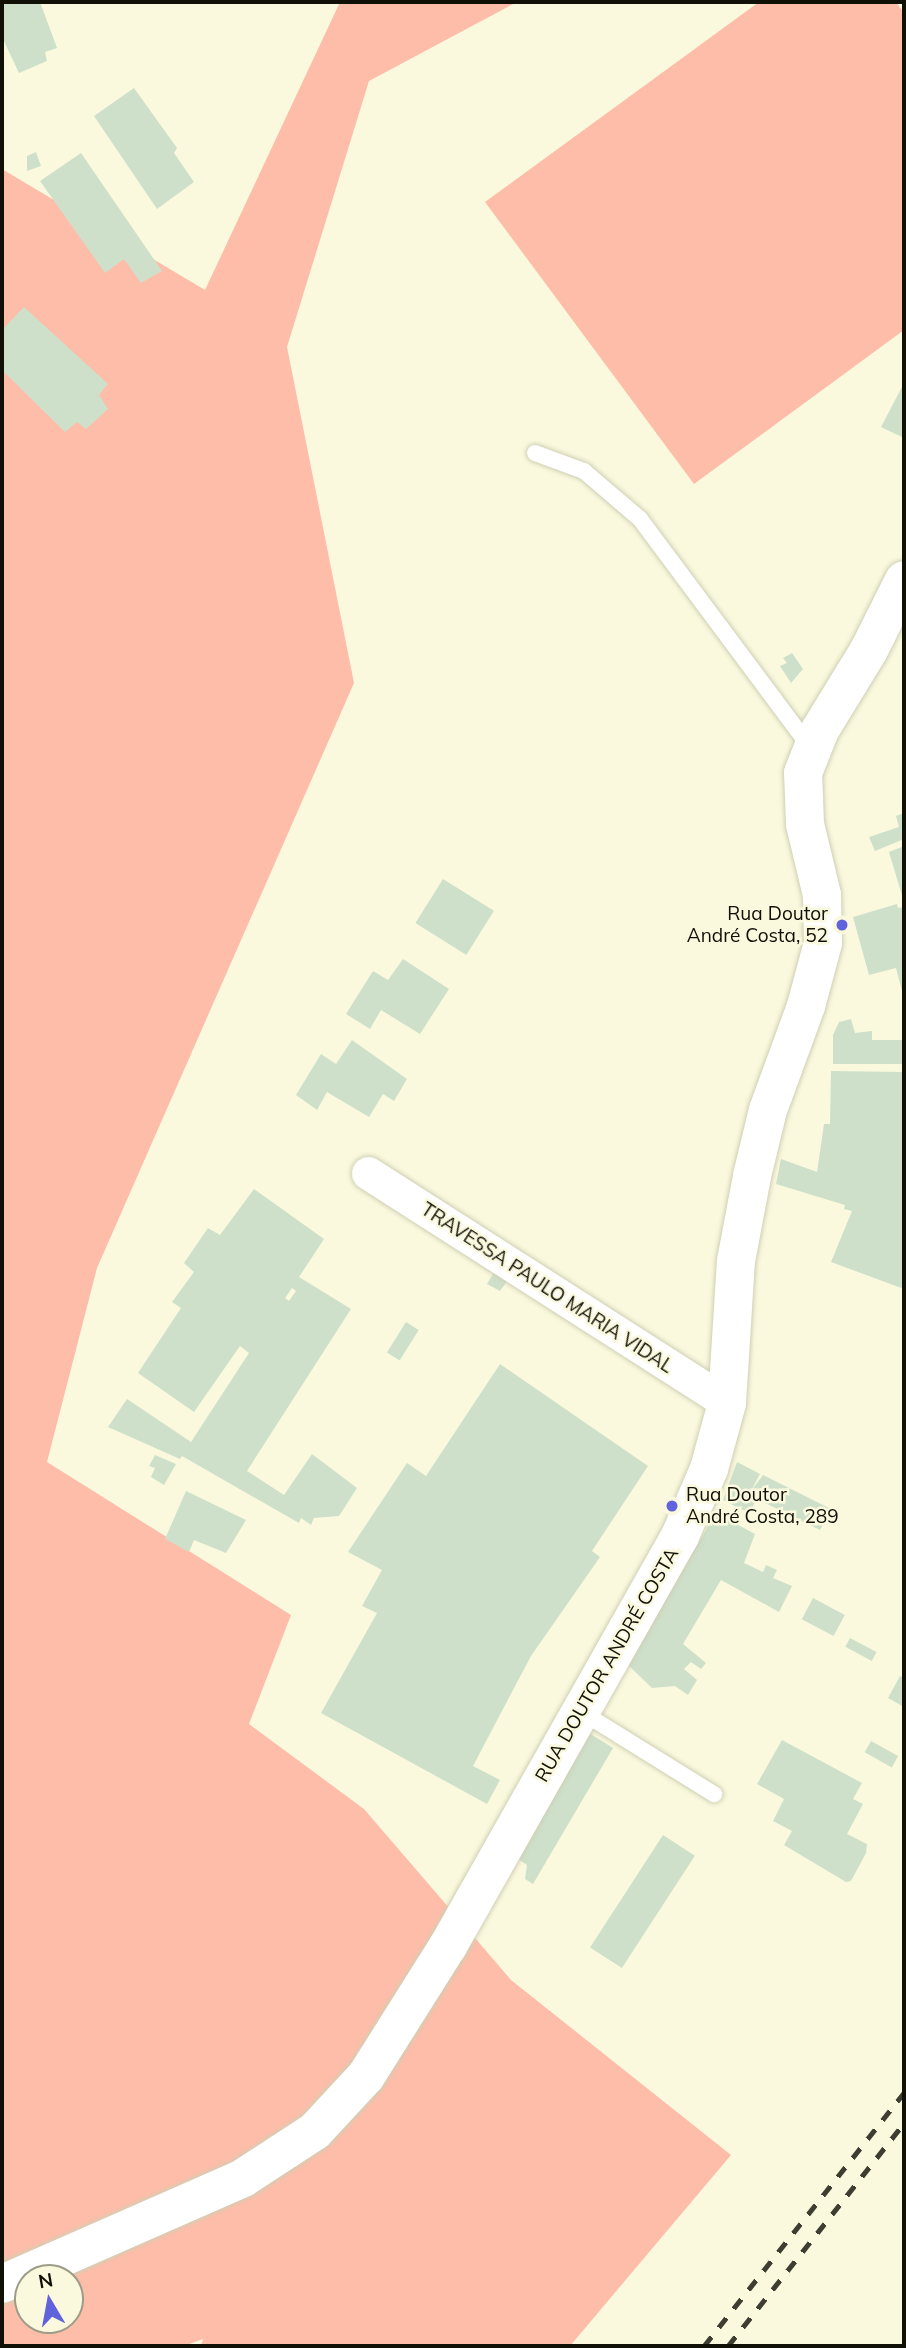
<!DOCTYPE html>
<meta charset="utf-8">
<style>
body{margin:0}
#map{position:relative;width:906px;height:2348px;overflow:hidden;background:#faf9de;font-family:Mulish,sans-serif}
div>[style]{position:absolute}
.green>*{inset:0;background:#febda9}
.building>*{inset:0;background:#cee0ca;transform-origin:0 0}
.roads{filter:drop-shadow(0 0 2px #cfcfb4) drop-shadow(0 0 2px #cfcfb4)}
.service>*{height:16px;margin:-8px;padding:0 8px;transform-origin:8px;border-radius:8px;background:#fff}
.minor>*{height:33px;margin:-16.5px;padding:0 16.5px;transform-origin:16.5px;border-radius:16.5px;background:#fff}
.tertiary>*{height:38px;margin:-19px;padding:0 19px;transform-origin:19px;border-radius:19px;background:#fff}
.rail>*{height:5px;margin-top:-2.5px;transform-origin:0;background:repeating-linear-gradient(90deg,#3e3d31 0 12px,transparent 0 24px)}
.dots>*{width:19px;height:19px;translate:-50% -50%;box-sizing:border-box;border:4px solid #faf9de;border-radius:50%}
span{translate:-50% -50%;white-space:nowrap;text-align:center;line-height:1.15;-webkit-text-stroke:5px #faf9de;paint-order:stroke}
.poi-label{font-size:19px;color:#111007}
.right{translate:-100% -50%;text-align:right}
.left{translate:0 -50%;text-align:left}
.street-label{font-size:19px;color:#111007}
.frame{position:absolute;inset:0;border:4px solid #111007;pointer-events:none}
.north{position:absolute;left:14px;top:2264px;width:70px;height:70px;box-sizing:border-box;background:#faf9de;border:2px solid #9d9c88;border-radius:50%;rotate:350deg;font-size:19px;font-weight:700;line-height:28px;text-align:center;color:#111007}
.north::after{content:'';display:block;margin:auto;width:24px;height:32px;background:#6163dc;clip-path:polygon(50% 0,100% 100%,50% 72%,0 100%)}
</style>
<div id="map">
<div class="green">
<i style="clip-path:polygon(evenodd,340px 2px,517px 2px,369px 81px,287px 347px,354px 683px,97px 1268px,47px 1462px,291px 1615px,249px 1724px,364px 1809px,511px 1980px,731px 2155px,570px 2346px,201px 2346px,203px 2339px,184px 2346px,2px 2346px,2px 169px,205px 290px,340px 2px,28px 2278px,70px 2278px,70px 2320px,28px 2320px,28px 2278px)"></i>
<i style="clip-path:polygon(759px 2px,896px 2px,904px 13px,904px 330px,694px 484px,485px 202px)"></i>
</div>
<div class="building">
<i style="clip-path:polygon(2px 2px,40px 2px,57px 48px,45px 52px,47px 61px,19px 73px,2px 37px)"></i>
<i style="clip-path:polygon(134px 88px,177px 148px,174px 153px,194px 182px,157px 209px,94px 116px)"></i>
<i style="clip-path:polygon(36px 152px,41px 166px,27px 171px,27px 156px)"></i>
<i style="clip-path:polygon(81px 153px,162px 271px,141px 283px,124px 259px,105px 273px,40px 181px)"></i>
<i style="clip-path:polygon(24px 307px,108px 384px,99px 395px,108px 409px,86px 429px,77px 422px,65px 432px,2px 370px,2px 330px)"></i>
<i style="clip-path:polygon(904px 383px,904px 438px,881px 427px)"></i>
<i style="clip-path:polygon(792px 653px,803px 669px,791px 683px,780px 666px,787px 663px,783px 658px)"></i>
<i style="clip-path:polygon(904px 813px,904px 839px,875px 851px,869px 837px,899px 827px,896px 816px)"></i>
<i style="clip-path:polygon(904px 846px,904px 902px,889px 852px)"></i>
<i style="left:443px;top:879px;width:60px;height:52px;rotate:32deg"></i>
<i style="clip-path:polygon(897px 904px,898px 908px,904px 907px,903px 995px,896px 968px,869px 975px,853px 917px)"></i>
<i style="clip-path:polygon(403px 959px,449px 989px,420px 1034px,381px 1010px,370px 1029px,346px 1014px,373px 971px,388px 980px)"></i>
<i style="clip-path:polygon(851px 1019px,855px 1033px,872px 1031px,872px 1040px,904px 1040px,904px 1064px,833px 1064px,833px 1035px,839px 1022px)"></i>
<i style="clip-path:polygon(352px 1040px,407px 1079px,394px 1101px,383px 1094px,369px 1117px,327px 1092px,317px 1110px,296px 1095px,321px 1054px,336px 1064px)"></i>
<i style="clip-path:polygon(831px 1071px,904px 1072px,904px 1289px,831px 1262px,852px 1211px,844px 1209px,845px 1205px,776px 1184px,781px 1159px,817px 1172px,824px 1124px,830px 1124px)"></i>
<i style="clip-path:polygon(evenodd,254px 1189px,324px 1239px,299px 1277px,351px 1309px,247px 1471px,284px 1495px,312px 1454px,357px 1488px,339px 1516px,314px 1518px,311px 1525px,301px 1518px,299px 1523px,182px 1456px,180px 1459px,108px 1427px,127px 1399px,191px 1442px,249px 1353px,240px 1346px,194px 1412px,138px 1373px,181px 1308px,172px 1302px,194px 1272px,184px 1263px,208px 1228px,220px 1235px,254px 1189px,292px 1288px,296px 1291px,289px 1301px,285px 1298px,292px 1288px)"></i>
<i style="clip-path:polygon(497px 1267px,511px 1276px,500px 1291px,487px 1284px)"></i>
<i style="left:406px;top:1322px;width:15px;height:36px;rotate:32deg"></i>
<i style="clip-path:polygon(500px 1364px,648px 1466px,592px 1551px,600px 1557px,531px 1656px,473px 1766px,500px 1780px,487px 1804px,321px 1713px,377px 1613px,362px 1606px,382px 1570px,348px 1552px,407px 1463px,426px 1476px)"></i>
<i style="clip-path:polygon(155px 1455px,176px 1464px,164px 1485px,151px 1477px,155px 1468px,149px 1466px)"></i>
<i style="clip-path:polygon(737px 1462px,760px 1474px,751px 1491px,763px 1475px,831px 1509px,820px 1530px,757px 1499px,749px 1513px,723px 1500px)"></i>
<i style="clip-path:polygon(186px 1491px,246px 1520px,226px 1553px,194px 1540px,189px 1552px,165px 1539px)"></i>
<i style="clip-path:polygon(716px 1513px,755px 1534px,744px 1563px,763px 1572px,766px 1565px,777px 1570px,773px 1578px,792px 1586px,779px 1612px,721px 1580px,683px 1644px,706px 1663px,701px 1669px,691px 1662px,684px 1669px,697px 1680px,688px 1695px,675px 1686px,652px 1688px,627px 1664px)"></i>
<i style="left:813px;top:1598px;width:36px;height:24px;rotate:28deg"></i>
<i style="left:850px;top:1638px;width:30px;height:10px;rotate:28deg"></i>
<i style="clip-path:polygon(900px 1676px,904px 1678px,904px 1707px,888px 1698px)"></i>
<i style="clip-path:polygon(589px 1733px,613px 1748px,533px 1884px,525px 1879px,527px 1865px,518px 1859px)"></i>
<i style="clip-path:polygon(782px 1740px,862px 1783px,853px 1799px,863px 1804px,847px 1834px,867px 1844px,866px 1853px,851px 1881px,846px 1882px,784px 1845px,792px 1831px,773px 1821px,784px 1799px,757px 1784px)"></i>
<i style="left:871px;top:1741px;width:31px;height:13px;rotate:29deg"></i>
<i style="left:663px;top:1835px;width:38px;height:134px;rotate:33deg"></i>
</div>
<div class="roads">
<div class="service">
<i style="left:535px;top:453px;width:52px;rotate:20.2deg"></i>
<i style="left:584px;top:471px;width:74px;rotate:40.6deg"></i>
<i style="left:640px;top:519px;width:284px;rotate:53.3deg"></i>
<i style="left:580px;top:1711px;width:158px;rotate:31.8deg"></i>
</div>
<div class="minor">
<i style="left:368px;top:1173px;width:426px;rotate:32.6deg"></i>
</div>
<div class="tertiary">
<i style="left:2px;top:2284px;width:263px;rotate:-23.7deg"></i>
<i style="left:243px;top:2178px;width:86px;rotate:-33.1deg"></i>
<i style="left:315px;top:2131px;width:75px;rotate:-47.2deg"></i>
<i style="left:366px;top:2076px;width:154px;rotate:-57.8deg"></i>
<i style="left:448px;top:1946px;width:471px;rotate:-60.5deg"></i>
<i style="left:680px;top:1536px;width:73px;rotate:-66.6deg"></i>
<i style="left:709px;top:1469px;width:68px;rotate:-74.7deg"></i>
<i style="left:727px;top:1403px;width:142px;rotate:-86.4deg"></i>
<i style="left:736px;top:1261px;width:86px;rotate:-79.3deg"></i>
<i style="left:752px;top:1176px;width:68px;rotate:-76.4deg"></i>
<i style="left:768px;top:1110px;width:111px;rotate:-69.9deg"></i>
<i style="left:806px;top:1006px;width:65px;rotate:-74.9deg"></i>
<i style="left:823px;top:943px;width:48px;rotate:-91.2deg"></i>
<i style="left:822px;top:895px;width:73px;rotate:-103.5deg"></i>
<i style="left:805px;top:824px;width:51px;rotate:-92.2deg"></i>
<i style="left:803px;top:773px;width:46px;rotate:-68.4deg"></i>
<i style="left:820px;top:730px;width:94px;rotate:-58.5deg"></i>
<i style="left:869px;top:650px;width:78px;rotate:-63.4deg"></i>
</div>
</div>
<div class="rail">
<i style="left:704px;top:2346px;width:323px;rotate:-51.7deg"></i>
<i style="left:728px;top:2346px;width:284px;rotate:-51.7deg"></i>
</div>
<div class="dots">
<i style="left:842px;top:925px;background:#6163dc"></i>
<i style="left:672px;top:1506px;background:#6163dc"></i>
</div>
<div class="poi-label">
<span class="right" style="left:828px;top:925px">Rua Doutor<br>André Costa, 52</span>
<span class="left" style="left:686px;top:1506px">Rua Doutor<br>André Costa, 289</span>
</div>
<div class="street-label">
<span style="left:547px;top:1288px;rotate:33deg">TRAVESSA PAULO MARIA VIDAL</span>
<span style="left:607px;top:1665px;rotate:-60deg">RUA DOUTOR ANDRÉ COSTA</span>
</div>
<div class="frame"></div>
<div class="north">N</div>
</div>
